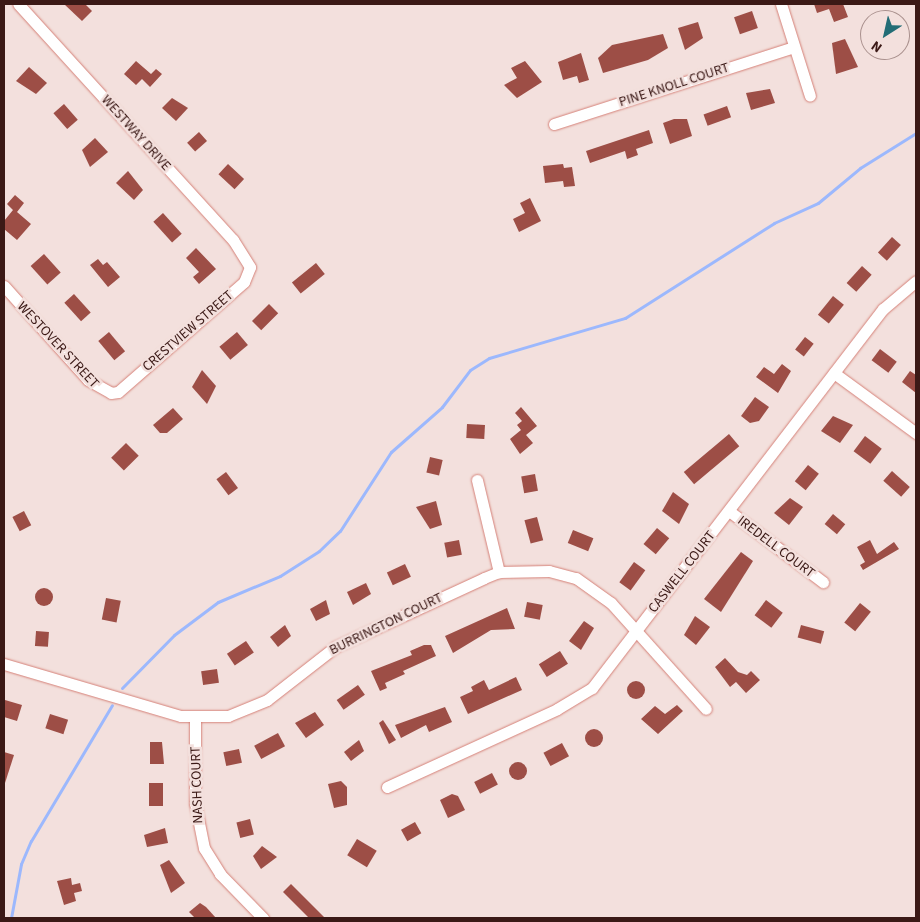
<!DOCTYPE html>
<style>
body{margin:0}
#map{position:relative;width:920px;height:922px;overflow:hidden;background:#f3e0dd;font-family:"Source Sans 3",sans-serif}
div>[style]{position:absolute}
.stream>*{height:3px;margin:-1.5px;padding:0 1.5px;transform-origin:1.5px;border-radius:1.5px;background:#9cb8fd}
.building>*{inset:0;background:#9d4e46;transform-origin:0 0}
.round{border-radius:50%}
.roads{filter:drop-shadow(0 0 1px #d58077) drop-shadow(0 0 1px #d58077)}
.minor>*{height:11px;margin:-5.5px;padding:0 5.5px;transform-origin:5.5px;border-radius:5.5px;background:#fff}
span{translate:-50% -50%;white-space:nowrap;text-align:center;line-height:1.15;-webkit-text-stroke:5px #f3e0dd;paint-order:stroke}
.street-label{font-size:14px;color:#3b1916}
.frame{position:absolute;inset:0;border:5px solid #3b1916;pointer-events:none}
.north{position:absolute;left:860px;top:10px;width:50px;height:50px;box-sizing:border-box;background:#f3e0dd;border:1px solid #a9908d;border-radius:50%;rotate:215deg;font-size:14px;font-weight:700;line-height:20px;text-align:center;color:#3b1916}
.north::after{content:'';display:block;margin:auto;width:18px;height:22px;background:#236d76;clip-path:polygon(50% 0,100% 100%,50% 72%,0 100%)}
</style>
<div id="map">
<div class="stream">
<i style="left:122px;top:688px;width:74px;rotate:-45.5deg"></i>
<i style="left:174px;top:635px;width:55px;rotate:-36.9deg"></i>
<i style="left:218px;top:602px;width:67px;rotate:-22.8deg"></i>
<i style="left:280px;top:576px;width:46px;rotate:-32.7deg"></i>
<i style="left:319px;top:551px;width:29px;rotate:-44deg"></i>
<i style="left:340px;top:531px;width:94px;rotate:-57.2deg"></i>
<i style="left:391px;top:452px;width:68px;rotate:-41.4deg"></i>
<i style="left:442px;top:407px;width:46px;rotate:-52.9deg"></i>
<i style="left:470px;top:370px;width:22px;rotate:-32deg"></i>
<i style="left:489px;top:358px;width:142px;rotate:-16.4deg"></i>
<i style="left:625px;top:318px;width:177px;rotate:-32.5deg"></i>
<i style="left:774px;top:223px;width:48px;rotate:-24.4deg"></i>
<i style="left:818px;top:203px;width:55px;rotate:-39.8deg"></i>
<i style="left:860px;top:168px;width:66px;rotate:-32deg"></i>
<i style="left:11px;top:918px;width:55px;rotate:-79.5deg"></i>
<i style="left:21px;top:864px;width:25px;rotate:-67deg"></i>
<i style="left:31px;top:841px;width:158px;rotate:-59.2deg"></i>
</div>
<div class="building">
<i style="clip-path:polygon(64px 4px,85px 4px,92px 11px,82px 21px)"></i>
<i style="clip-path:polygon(814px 4px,843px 4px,848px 17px,834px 22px,829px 9px,817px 13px)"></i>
<i style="left:752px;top:11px;width:18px;height:19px;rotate:71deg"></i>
<i style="clip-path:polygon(698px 22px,703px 38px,685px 50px,678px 28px)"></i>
<i style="clip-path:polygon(663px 34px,668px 48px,648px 60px,603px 73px,598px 58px,612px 45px)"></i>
<i style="clip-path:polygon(845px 39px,858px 67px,836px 74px,832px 43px)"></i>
<i style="clip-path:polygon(581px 53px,589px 80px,579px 83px,577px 76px,563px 80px,558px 62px)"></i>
<i style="clip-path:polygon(136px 61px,151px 74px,156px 69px,162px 74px,150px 87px,142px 79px,136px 85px,124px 74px)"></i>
<i style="clip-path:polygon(525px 61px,542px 82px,517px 98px,504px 85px,517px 78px,511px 68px)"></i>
<i style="clip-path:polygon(29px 67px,47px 83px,36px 94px,16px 81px)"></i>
<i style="clip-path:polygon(770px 89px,775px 103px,751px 110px,746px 93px)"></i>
<i style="clip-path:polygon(172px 98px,188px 108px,176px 121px,162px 108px)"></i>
<i style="left:64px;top:104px;width:21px;height:14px;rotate:49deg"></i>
<i style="left:727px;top:106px;width:12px;height:25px;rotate:70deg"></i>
<i style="clip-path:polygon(674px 119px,687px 119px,692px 136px,670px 144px,663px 123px)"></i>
<i style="clip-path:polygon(649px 130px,653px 143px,636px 149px,638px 155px,627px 159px,625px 151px,590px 163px,586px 151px)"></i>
<i style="left:199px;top:132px;width:12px;height:16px;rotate:48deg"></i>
<i style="clip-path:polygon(95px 138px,108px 152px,90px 167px,82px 150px)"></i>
<i style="left:228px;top:164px;width:22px;height:14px;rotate:43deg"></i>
<i style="clip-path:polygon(563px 164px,564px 168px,572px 167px,575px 186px,564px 187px,563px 181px,545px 183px,543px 166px)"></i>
<i style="clip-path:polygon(128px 171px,143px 190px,134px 200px,116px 183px)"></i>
<i style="clip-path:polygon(15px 195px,24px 203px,17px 212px,31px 224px,17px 240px,4px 229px,4px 221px,13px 210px,7px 204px)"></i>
<i style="clip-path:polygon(530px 198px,541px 221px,519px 232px,513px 219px,525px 213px,520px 203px)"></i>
<i style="left:163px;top:213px;width:28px;height:13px;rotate:48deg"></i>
<i style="left:892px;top:237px;width:12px;height:21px;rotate:42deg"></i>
<i style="clip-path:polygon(196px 248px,216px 269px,199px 284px,193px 277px,199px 272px,186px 258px)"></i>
<i style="left:44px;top:254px;width:25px;height:18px;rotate:48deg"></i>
<i style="clip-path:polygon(98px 259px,103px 265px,107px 262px,120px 277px,108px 287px,90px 265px)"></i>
<i style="left:316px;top:263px;width:14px;height:31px;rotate:51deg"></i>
<i style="left:862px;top:266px;width:13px;height:23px;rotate:42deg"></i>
<i style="left:74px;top:294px;width:25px;height:13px;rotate:48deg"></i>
<i style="left:833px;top:296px;width:14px;height:24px;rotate:39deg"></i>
<i style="left:269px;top:304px;width:13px;height:24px;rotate:45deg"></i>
<i style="left:109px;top:332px;width:25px;height:14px;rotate:50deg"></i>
<i style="left:237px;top:332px;width:17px;height:23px;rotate:50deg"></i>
<i style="left:805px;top:337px;width:11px;height:16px;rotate:38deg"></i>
<i style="left:880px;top:349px;width:21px;height:14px;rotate:37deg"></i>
<i style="clip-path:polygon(782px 364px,791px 371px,778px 393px,756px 377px,764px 367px,774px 374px)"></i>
<i style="clip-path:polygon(202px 370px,216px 386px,207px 404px,192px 387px)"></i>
<i style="clip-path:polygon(910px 371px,916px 375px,916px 393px,902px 382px)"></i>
<i style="clip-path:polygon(755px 397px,769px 407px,759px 421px,750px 423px,741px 416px)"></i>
<i style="clip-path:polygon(521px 407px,537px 426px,526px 435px,533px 443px,520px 454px,510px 439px,521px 430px,517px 425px,522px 421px,515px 413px)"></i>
<i style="clip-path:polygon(173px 408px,183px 419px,167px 433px,160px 433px,153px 425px)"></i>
<i style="clip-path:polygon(833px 416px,853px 425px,840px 443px,821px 431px)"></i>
<i style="left:467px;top:424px;width:18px;height:14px;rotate:3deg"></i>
<i style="left:729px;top:434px;width:16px;height:59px;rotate:50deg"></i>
<i style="left:865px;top:436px;width:21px;height:19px;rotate:37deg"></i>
<i style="left:126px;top:443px;width:18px;height:21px;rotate:45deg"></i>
<i style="left:430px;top:457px;width:13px;height:16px;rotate:13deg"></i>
<i style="left:808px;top:465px;width:14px;height:21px;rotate:39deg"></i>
<i style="left:892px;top:471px;width:24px;height:13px;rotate:42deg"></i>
<i style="left:226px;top:472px;width:20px;height:12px;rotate:53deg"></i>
<i style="left:535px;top:474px;width:17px;height:14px;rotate:80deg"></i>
<i style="clip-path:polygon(673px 492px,689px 504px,679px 524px,662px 511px)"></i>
<i style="clip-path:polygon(790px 498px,803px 507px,789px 525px,774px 513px)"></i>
<i style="clip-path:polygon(436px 501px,442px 525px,430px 529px,416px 507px)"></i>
<i style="left:24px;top:511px;width:16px;height:13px;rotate:63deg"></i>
<i style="left:833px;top:514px;width:16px;height:13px;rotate:40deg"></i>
<i style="left:537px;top:517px;width:24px;height:13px;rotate:75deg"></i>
<i style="left:657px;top:528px;width:16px;height:21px;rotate:40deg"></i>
<i style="left:573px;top:530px;width:22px;height:14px;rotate:22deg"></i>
<i style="left:459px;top:540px;width:15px;height:15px;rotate:79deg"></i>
<i style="clip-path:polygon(870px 540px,877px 554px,894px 542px,899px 549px,863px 570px,860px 565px,865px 562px,857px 547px)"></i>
<i style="clip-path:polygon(741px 552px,753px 561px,721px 612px,704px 599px)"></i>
<i style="left:634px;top:562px;width:14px;height:25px;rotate:36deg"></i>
<i style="left:405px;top:564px;width:14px;height:20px;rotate:65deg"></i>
<i style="clip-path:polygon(366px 583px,371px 594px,353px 605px,347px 592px)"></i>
<i class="round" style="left:35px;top:588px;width:18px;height:18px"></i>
<i style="left:106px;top:598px;width:15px;height:22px;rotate:11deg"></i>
<i style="clip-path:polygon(326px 600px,330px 614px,316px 621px,310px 609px)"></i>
<i style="left:766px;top:600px;width:21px;height:19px;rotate:37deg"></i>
<i style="left:527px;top:602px;width:16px;height:15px;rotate:11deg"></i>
<i style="left:860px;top:603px;width:14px;height:25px;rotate:39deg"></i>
<i style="clip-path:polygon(507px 608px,515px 629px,491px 630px,453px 653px,445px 636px)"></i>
<i style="clip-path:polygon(695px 616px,710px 627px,696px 645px,684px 635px)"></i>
<i style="clip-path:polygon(584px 621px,594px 628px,581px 650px,569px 641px)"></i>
<i style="clip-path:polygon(285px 625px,291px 636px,278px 647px,270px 637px)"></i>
<i style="left:801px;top:625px;width:24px;height:13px;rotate:15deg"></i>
<i style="left:36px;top:631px;width:13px;height:15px;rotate:4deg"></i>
<i style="left:246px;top:641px;width:14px;height:23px;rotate:56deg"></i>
<i style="clip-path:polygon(424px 645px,431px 645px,436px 656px,403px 671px,405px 674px,385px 683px,387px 688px,380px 691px,371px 671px,412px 655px,410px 651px)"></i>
<i style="left:560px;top:651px;width:15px;height:25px;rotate:58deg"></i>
<i style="clip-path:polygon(725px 658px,738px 672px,747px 675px,751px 671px,760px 680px,746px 693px,736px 682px,730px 687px,715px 667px)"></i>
<i style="left:217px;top:669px;width:14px;height:16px;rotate:82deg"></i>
<i style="clip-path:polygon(516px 677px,522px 690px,468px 714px,460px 697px,473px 691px,471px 687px,484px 680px,489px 690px)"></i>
<i class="round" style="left:627px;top:681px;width:18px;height:18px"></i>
<i style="left:358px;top:685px;width:12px;height:26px;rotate:55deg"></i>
<i style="clip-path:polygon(5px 700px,22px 705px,17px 721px,4px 717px)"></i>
<i style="clip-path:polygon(677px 705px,683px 711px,658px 734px,641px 719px,655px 706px,665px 714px)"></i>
<i style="clip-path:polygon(445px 707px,452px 722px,429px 732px,426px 725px,401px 738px,395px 725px)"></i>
<i style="clip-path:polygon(315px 712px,324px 725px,306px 738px,295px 723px)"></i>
<i style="left:50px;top:714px;width:19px;height:15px;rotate:18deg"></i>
<i style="clip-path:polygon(383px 720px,396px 740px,389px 744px,379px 723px)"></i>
<i class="round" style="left:585px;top:729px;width:18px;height:18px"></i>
<i style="left:278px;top:733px;width:15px;height:27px;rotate:62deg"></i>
<i style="clip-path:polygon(359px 740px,364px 751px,351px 761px,344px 752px)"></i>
<i style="clip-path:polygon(150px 742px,162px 742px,164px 764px,150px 764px)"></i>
<i style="left:562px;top:743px;width:15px;height:21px;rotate:62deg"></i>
<i style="left:239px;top:749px;width:14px;height:16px;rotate:78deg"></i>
<i style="clip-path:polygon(4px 752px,14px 755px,5px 783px,4px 783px)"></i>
<i class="round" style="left:509px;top:762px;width:18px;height:18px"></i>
<i style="left:492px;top:773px;width:13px;height:20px;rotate:63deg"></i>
<i style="clip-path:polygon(341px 781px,347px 787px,347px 805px,334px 808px,328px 784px)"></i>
<i style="left:149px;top:783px;width:14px;height:23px"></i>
<i style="clip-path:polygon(452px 794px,458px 796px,465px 810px,448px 818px,440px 800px)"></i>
<i style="left:250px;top:819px;width:16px;height:14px;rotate:76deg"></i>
<i style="left:415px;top:822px;width:13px;height:16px;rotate:61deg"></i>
<i style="clip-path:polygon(165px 828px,168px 843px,147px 847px,144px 835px)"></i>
<i style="left:357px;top:839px;width:23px;height:19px;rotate:31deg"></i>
<i style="clip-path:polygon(262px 846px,277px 857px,261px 869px,253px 856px)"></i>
<i style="clip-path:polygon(169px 860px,185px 883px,171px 893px,160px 865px)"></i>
<i style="clip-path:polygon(71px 878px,72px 885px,80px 883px,82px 891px,74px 893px,76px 901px,64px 905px,57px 881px)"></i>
<i style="clip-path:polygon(291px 884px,325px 918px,309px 918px,283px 892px)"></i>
<i style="clip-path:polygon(200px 903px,206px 907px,216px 918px,195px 918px,189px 912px)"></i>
</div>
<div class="roads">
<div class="minor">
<i style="left:781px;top:4px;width:96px;rotate:72.5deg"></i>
<i style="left:554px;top:124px;width:252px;rotate:-17.8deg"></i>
<i style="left:4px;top:286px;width:126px;rotate:48.2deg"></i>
<i style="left:88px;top:380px;width:26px;rotate:29deg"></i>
<i style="left:111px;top:393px;width:7px;rotate:-8deg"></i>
<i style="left:118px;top:392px;width:167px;rotate:-41.1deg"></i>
<i style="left:244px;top:282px;width:16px;rotate:-68deg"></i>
<i style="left:250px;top:267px;width:32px;rotate:-122deg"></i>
<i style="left:233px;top:240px;width:319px;rotate:-132.3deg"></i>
<i style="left:834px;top:373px;width:102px;rotate:36.2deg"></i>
<i style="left:477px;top:480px;width:95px;rotate:76.6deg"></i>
<i style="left:729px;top:511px;width:118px;rotate:37.1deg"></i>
<i style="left:4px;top:664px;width:184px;rotate:16.4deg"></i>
<i style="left:181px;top:716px;width:47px"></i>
<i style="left:228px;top:716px;width:42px;rotate:-22.3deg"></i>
<i style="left:267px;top:700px;width:86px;rotate:-37.9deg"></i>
<i style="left:335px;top:647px;width:164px;rotate:-24.8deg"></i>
<i style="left:484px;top:578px;width:16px;rotate:-22deg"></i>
<i style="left:499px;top:572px;width:50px;rotate:-1.1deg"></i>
<i style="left:549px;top:571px;width:28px;rotate:15deg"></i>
<i style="left:576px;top:578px;width:43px;rotate:35.5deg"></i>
<i style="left:611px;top:603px;width:142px;rotate:48.1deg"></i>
<i style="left:195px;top:718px;width:85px;rotate:90deg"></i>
<i style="left:195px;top:803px;width:46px;rotate:78.7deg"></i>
<i style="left:204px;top:848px;width:31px;rotate:58deg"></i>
<i style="left:220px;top:874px;width:62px;rotate:45.7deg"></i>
<i style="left:387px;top:787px;width:187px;rotate:-24.6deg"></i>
<i style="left:557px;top:709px;width:41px;rotate:-31deg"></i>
<i style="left:592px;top:688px;width:478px;rotate:-52.5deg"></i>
<i style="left:883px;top:309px;width:43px;rotate:-40.3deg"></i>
</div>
</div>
<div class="street-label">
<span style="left:674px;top:85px;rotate:-18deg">PINE KNOLL COURT</span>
<span style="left:136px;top:133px;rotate:48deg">WESTWAY DRIVE</span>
<span style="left:188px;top:331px;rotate:-41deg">CRESTVIEW STREET</span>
<span style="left:58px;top:345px;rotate:47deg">WESTOVER STREET</span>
<span style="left:776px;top:547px;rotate:37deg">IREDELL COURT</span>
<span style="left:682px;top:572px;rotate:-52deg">CASWELL COURT</span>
<span style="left:386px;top:624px;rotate:-26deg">BURRINGTON COURT</span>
<span style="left:197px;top:785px;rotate:-92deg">NASH COURT</span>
</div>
<div class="frame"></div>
<div class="north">N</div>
</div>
